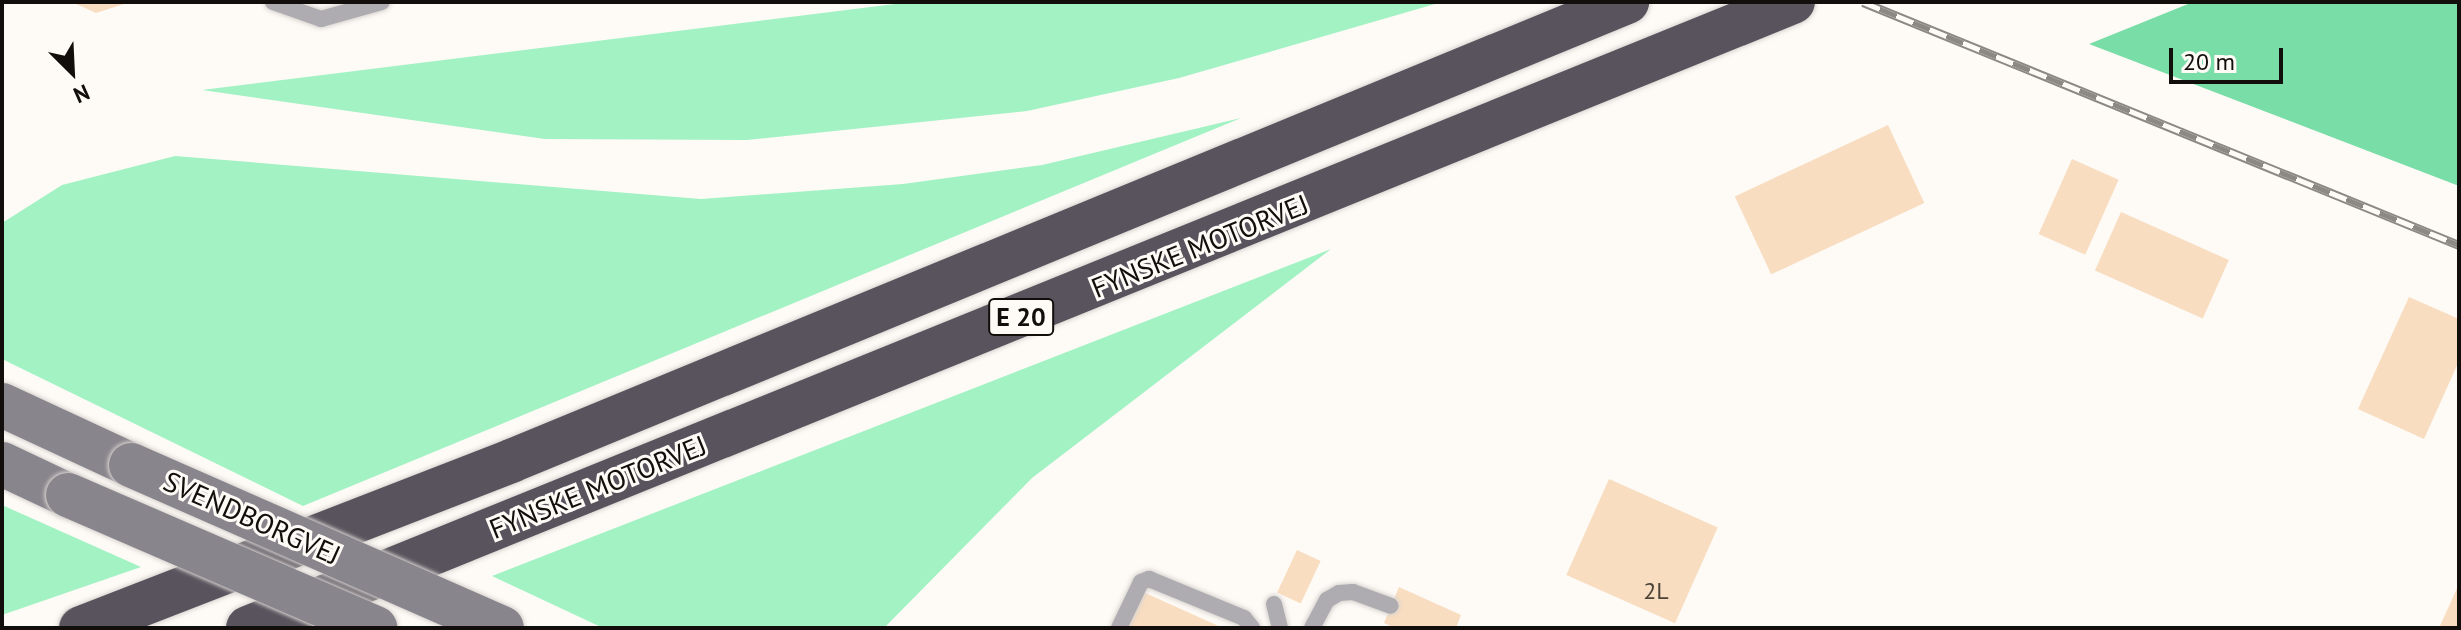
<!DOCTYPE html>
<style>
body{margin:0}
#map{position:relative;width:2461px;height:630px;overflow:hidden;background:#fefaf6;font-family:"PT Sans",sans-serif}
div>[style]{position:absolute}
.green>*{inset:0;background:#a2f2c4}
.forest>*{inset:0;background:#79dda7}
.building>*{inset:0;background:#f9ddc0;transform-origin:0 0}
.roads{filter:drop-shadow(0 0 2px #d8d4d0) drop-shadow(0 0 2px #d8d4d0)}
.lane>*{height:16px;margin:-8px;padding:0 8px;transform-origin:8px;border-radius:8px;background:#aeacb1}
.secondary>*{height:44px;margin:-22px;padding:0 22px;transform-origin:22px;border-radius:22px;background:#89858d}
.highway>*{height:44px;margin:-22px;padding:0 22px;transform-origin:22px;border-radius:22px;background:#58535d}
.rail>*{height:9px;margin-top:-4.5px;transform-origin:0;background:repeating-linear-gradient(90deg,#fefaf6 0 18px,#8c8985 0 36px);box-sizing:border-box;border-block:2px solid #8c8985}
.bridges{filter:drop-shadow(0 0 2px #d8d4d0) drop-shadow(0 0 2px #d8d4d0)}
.secondary-bridge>*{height:44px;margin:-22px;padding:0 22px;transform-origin:22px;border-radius:22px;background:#89858d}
span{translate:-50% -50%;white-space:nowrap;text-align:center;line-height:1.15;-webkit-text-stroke:6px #fefaf6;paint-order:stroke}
.number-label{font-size:24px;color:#4b4238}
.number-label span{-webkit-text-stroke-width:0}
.shield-label span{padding:2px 6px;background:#fefaf6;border:2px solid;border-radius:6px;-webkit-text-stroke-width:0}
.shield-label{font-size:26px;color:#110e0b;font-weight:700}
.street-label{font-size:28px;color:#110e0b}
.frame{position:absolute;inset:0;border:4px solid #110e0b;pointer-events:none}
.north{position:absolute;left:32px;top:32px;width:80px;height:80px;-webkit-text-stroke:6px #fefaf6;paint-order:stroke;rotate:156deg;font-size:22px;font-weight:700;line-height:32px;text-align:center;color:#110e0b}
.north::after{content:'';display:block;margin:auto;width:28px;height:36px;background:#110e0b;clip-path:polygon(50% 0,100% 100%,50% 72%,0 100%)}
.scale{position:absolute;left:2169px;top:48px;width:114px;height:36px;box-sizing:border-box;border:4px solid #110e0b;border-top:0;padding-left:10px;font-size:24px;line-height:28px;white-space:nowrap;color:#110e0b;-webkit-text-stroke:6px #fefaf6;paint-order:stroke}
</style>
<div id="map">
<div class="green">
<i style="clip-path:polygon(911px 2px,1442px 2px,1179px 78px,1027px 111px,747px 140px,545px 139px,202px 90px)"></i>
<i style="clip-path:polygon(1241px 118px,303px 506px,2px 359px,2px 223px,62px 185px,175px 156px,701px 199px,903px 184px,1042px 165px)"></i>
<i style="clip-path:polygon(1331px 249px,1032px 478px,884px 628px,603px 628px,492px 576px)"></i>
<i style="clip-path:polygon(2px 505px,141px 567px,2px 615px)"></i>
</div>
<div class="forest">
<i style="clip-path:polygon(2193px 2px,2459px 2px,2459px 186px,2089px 44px)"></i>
</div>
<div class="building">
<i style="clip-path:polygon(72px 2px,126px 2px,127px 3px,96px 13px)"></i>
<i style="left:1888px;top:125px;width:86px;height:169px;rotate:65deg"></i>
<i style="left:2072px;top:159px;width:51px;height:82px;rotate:24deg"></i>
<i style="left:2121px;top:212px;width:118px;height:64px;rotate:24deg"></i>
<i style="clip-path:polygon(2409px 297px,2459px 319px,2459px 361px,2424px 439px,2358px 409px)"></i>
<i style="left:1609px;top:479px;width:119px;height:105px;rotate:24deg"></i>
<i style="left:1297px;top:550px;width:26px;height:47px;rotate:25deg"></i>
<i style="clip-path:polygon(2459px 584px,2459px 628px,2439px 628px)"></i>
<i style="clip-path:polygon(1399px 587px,1461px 615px,1456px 628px,1395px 628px,1384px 623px)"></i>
<i style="clip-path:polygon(1143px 592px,1223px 628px,1126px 628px)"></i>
</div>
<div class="roads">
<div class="lane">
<i style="left:273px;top:2px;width:51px;rotate:19.5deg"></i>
<i style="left:321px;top:19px;width:63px;rotate:-15.6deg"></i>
<i style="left:1274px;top:604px;width:25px;rotate:76deg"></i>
<i style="left:1119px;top:628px;width:51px;rotate:-64.4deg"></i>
<i style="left:1141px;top:582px;width:9px;rotate:-21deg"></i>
<i style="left:1149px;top:579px;width:103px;rotate:22.3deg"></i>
<i style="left:1244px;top:618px;width:13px;rotate:51deg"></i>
<i style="left:1312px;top:628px;width:32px;rotate:-62deg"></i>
<i style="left:1327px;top:600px;width:14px;rotate:-30deg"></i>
<i style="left:1339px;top:593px;width:14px;rotate:-4deg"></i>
<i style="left:1353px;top:592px;width:40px;rotate:20.2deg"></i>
</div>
<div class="secondary">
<i style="left:2px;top:405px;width:142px;rotate:24.9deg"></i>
<i style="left:2px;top:464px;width:73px;rotate:25.2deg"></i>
</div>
<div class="highway">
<i style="left:81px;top:628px;width:461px;rotate:-21.2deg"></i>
<i style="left:511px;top:461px;width:1207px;rotate:-22.36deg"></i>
<i style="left:248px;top:628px;width:1667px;rotate:-22.06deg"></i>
</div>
</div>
<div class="rail">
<i style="left:1863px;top:2px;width:644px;rotate:22.18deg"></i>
</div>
<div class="bridges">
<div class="secondary-bridge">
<i style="left:131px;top:465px;width:405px;rotate:23.7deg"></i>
<i style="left:68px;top:495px;width:335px;rotate:23.4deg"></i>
</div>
</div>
<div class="number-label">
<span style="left:1656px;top:591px">2L</span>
</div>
<div class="shield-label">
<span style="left:1021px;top:317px">E 20</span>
</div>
<div class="street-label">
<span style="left:1200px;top:246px;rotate:-22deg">FYNSKE MOTORVEJ</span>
<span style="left:598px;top:487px;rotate:-22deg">FYNSKE MOTORVEJ</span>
<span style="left:252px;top:518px;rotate:24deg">SVENDBORGVEJ</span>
</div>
<div class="frame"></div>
<div class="north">N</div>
<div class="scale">20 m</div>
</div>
